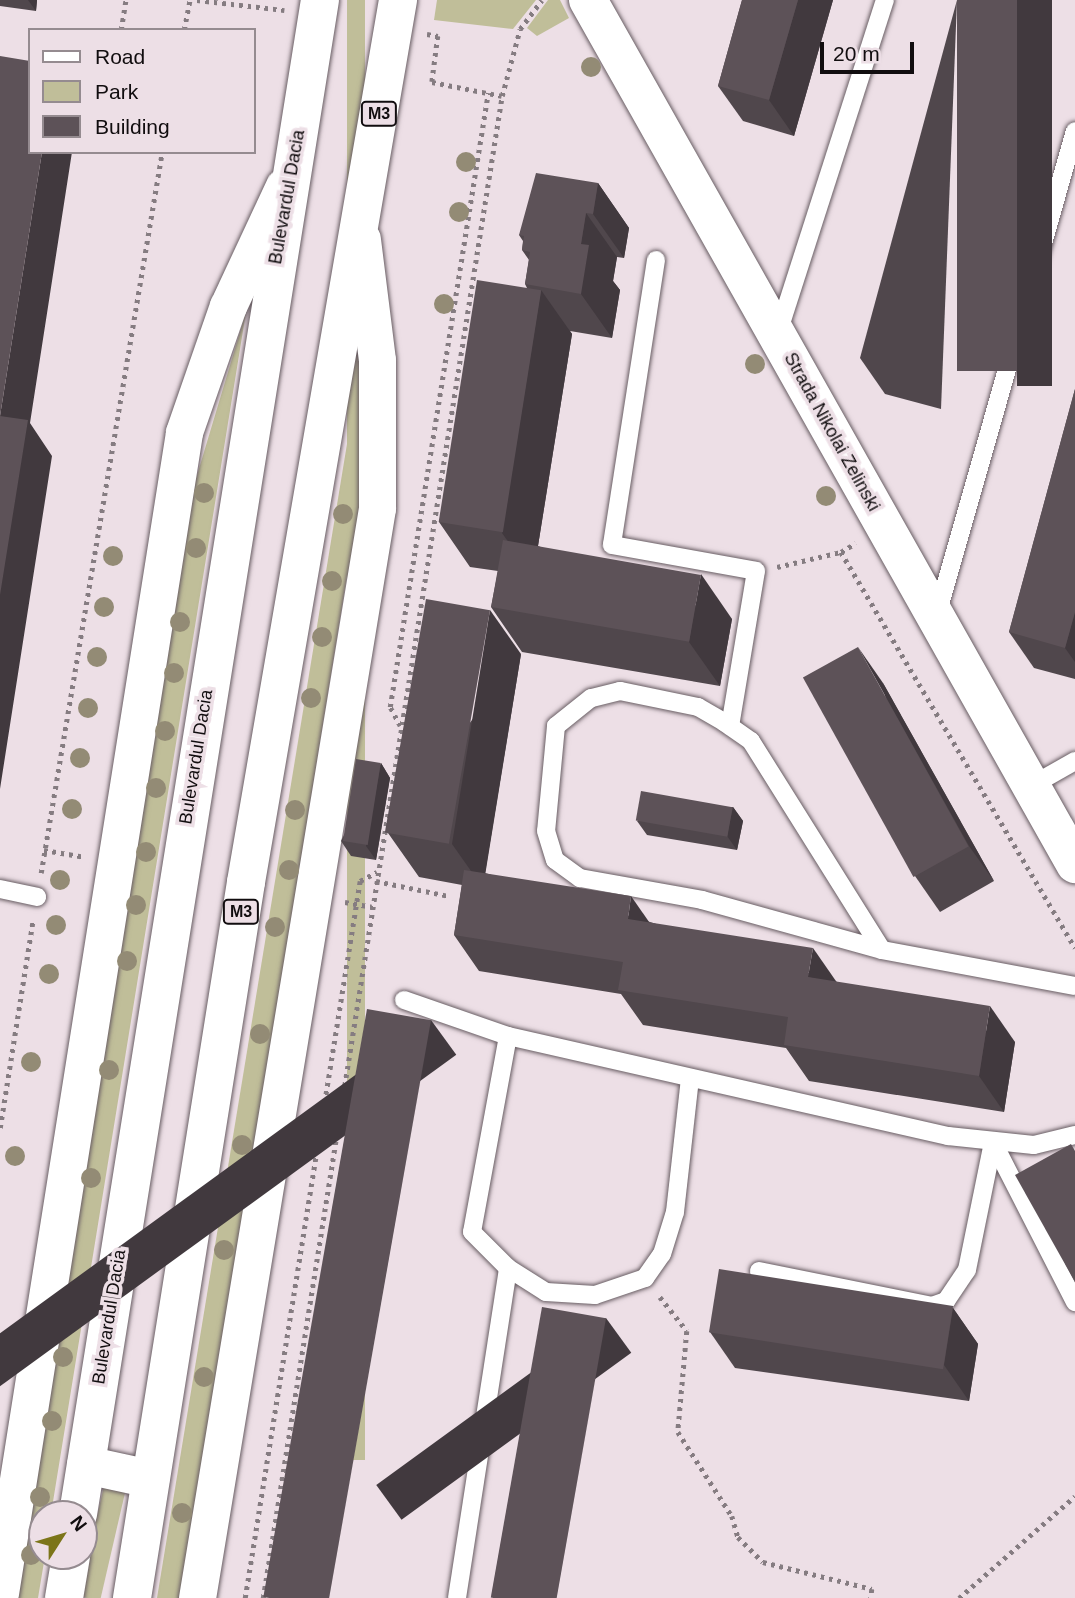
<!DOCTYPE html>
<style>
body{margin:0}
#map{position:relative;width:1075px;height:1598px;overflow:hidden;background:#eddfe6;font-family:Arial,sans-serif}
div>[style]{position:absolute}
.green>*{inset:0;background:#c0be99;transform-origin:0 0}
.path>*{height:4.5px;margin-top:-2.25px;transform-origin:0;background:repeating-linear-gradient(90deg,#857c81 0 3.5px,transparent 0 8.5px)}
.roads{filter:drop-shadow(0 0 2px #685d63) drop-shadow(0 0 2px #685d63)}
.service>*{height:18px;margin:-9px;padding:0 9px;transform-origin:9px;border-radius:9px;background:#fff}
.minor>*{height:37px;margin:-18.5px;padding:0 18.5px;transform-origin:18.5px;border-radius:18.5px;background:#fff}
.tertiary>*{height:38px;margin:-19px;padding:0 19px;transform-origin:19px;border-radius:19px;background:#fff}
.trunk>*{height:38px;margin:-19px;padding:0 19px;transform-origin:19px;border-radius:19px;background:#fff}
.trees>*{width:20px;height:20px;margin:-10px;border-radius:50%;background:#938b75}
.wall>*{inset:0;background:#50474c}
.shaded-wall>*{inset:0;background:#41393e;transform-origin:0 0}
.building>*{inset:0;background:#5d5258;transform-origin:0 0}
span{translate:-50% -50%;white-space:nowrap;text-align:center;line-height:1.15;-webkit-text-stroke:7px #eddfe6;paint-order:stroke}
.shield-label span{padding:2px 5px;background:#eddfe6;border:2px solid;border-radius:5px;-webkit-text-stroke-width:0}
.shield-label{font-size:16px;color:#110d0f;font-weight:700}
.street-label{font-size:18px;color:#110d0f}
.legend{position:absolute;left:28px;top:28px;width:228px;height:126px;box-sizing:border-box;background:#eddfe6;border:2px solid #958b90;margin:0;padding:9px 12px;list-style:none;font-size:21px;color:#110d0f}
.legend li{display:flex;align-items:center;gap:14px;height:35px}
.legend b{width:35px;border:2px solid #958b90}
.north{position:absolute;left:28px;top:1500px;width:70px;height:70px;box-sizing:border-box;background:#eddfe6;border:2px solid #958b90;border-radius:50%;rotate:53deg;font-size:19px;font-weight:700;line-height:28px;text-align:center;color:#110d0f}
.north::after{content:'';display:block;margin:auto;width:24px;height:32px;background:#7c7519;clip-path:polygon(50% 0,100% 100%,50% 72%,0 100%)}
.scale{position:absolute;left:820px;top:42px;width:94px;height:32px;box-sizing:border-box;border:4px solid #110d0f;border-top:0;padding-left:9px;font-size:21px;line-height:24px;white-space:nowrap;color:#110d0f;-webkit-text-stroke:5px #eddfe6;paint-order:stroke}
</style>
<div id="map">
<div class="green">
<i style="left:347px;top:0;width:18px;height:1460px"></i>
<i style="clip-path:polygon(437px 0,536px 0,513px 29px,434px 20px)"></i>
<i style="clip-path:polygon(548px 0,560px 0,569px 18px,537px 36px,527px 28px)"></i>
<i style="clip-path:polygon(246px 312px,51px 1514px,42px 1514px,45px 1556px,38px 1598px,14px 1598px,195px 482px)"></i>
<i style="clip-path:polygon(361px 359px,359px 501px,182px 1598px,157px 1598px)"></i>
<i style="left:104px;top:1486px;width:22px;height:113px;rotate:13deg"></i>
</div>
<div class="path">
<i style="left:197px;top:0;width:88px;rotate:6.6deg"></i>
<i style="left:121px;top:30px;width:30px;rotate:-81deg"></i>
<i style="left:184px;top:30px;width:31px;rotate:-79deg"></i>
<i style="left:427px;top:34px;width:11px;rotate:10deg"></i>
<i style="left:438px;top:36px;width:46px;rotate:97.4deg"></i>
<i style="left:432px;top:82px;width:71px;rotate:11.3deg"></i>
<i style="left:841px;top:552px;width:460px;rotate:59.4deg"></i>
<i style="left:777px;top:567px;width:66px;rotate:-13.2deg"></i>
<i style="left:841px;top:552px;width:17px;rotate:-31deg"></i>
<i style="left:400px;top:726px;width:21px;rotate:-118deg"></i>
<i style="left:390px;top:707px;width:622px;rotate:-80.93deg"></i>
<i style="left:44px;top:850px;width:42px;rotate:9.7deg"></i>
<i style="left:41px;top:873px;width:731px;rotate:-80.47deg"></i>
<i style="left:376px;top:881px;width:75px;rotate:11.6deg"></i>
<i style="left:345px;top:902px;width:27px;rotate:10deg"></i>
<i style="left:0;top:1128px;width:212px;rotate:-81deg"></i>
<i style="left:660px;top:1297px;width:43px;rotate:51.5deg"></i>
<i style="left:687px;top:1331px;width:101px;rotate:95.1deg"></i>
<i style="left:678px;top:1432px;width:100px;rotate:57.3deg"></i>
<i style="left:732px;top:1516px;width:22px;rotate:74deg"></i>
<i style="left:738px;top:1537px;width:35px;rotate:45deg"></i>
<i style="left:763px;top:1562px;width:112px;rotate:13.9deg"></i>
<i style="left:872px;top:1589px;width:9px;rotate:96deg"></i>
<i style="left:245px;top:1598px;width:726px;rotate:-80.89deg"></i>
<i style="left:360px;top:881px;width:19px;rotate:-28deg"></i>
<i style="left:263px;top:1598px;width:1521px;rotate:-80.96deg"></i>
<i style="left:502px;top:96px;width:69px;rotate:-75deg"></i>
<i style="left:520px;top:29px;width:36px;rotate:-53deg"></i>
<i style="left:959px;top:1598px;width:154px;rotate:-41.3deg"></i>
</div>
<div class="roads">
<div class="service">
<i style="left:656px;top:260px;width:288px;rotate:98.8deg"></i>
<i style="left:612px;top:545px;width:146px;rotate:10.2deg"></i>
<i style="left:756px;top:571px;width:157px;rotate:99.5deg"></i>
<i style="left:778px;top:333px;width:350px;rotate:-72.2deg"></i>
<i style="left:937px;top:615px;width:503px;rotate:-74.09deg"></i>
<i style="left:1031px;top:786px;width:51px;rotate:-29.6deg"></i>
<i style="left:0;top:889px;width:38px;rotate:12deg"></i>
<i style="left:882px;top:950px;width:247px;rotate:-122.1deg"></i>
<i style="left:751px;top:741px;width:33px;rotate:-145deg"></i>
<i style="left:724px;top:722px;width:30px;rotate:-150deg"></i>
<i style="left:698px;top:707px;width:80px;rotate:-168.4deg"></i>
<i style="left:620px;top:691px;width:30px;rotate:166deg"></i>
<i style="left:591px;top:698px;width:45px;rotate:141.3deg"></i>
<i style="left:556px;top:726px;width:105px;rotate:95.4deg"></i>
<i style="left:546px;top:831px;width:30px;rotate:73deg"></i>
<i style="left:555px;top:860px;width:31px;rotate:36deg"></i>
<i style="left:580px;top:878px;width:124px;rotate:10.2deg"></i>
<i style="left:702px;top:900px;width:187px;rotate:15.5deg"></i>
<i style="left:882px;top:950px;width:196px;rotate:10.6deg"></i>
<i style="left:404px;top:1000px;width:110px;rotate:19.1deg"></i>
<i style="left:508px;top:1036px;width:451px;rotate:12.8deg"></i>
<i style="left:948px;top:1136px;width:86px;rotate:6deg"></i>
<i style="left:1034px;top:1145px;width:42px;rotate:-13.7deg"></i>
<i style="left:508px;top:1036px;width:199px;rotate:100.4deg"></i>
<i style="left:472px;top:1232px;width:51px;rotate:45deg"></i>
<i style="left:508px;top:1268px;width:45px;rotate:32.3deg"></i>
<i style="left:546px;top:1292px;width:49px;rotate:3.5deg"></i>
<i style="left:595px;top:1295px;width:53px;rotate:-18.8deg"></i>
<i style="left:645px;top:1278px;width:29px;rotate:-55deg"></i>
<i style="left:662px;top:1254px;width:44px;rotate:-72.8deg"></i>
<i style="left:675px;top:1212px;width:134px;rotate:-83.6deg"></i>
<i style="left:993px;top:1142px;width:180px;rotate:62.9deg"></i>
<i style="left:759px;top:1271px;width:177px;rotate:11.4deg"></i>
<i style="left:932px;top:1306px;width:15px;rotate:-20deg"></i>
<i style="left:946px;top:1301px;width:37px;rotate:-56deg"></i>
<i style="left:967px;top:1270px;width:131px;rotate:-78.5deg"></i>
<i style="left:457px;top:1598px;width:334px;rotate:-81.2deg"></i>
</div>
<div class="minor">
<i style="left:0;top:1593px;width:1175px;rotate:-80.99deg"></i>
<i style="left:184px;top:432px;width:133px;rotate:-70.8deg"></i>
<i style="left:228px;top:306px;width:132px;rotate:-65deg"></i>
<i style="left:197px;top:1598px;width:1105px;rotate:-80.62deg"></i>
<i style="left:377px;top:508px;width:148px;rotate:-90deg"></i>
<i style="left:377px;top:360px;width:122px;rotate:-97.1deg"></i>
</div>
<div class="tertiary">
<i style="left:588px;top:0;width:992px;rotate:60.59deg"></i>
</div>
<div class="trunk">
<i style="left:86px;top:1465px;width:66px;rotate:12.2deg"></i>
<i style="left:78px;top:1514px;width:1533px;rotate:-80.92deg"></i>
<i style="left:64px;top:1598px;width:43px;rotate:-80.5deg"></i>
<i style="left:132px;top:1598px;width:725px;rotate:-80.95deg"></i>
<i style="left:246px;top:882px;width:895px;rotate:-80.22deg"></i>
</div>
</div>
<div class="trees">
<i style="left:591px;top:67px"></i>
<i style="left:466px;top:162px"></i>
<i style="left:459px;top:212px"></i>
<i style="left:444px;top:304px"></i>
<i style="left:755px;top:364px"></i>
<i style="left:204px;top:493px"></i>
<i style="left:826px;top:496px"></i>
<i style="left:343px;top:514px"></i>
<i style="left:196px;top:548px"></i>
<i style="left:113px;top:556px"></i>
<i style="left:332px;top:581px"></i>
<i style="left:104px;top:607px"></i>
<i style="left:180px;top:622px"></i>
<i style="left:322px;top:637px"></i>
<i style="left:97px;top:657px"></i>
<i style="left:174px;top:673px"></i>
<i style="left:311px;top:698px"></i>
<i style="left:88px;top:708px"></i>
<i style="left:165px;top:731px"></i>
<i style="left:80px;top:758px"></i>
<i style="left:156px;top:788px"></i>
<i style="left:72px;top:809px"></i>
<i style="left:295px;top:810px"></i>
<i style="left:146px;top:852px"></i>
<i style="left:289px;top:870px"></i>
<i style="left:60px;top:880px"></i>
<i style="left:136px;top:905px"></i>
<i style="left:56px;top:925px"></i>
<i style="left:275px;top:927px"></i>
<i style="left:127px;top:961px"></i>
<i style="left:49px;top:974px"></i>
<i style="left:260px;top:1034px"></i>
<i style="left:31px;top:1062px"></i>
<i style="left:109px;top:1070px"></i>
<i style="left:242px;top:1145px"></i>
<i style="left:15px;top:1156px"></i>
<i style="left:91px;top:1178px"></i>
<i style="left:224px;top:1250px"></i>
<i style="left:72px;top:1301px"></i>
<i style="left:63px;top:1357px"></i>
<i style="left:204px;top:1377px"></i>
<i style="left:52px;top:1421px"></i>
<i style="left:40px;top:1497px"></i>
<i style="left:182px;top:1513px"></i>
<i style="left:31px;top:1555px"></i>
</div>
<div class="wall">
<i style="clip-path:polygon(0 0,37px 0,36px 11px,0 6px)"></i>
<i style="clip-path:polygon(742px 0,833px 0,794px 136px,743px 121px,718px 86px)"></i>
<i style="clip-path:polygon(957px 0,941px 409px,885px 394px,860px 358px)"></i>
<i style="clip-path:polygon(598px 183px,629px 228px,624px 258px,617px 257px,613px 281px,620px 290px,612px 338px,570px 331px,572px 334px,538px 546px,732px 619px,720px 686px,522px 652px,491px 607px,498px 571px,470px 567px,439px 522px,527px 288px,525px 284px,529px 260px,522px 250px,523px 241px,519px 235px)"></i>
<i style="clip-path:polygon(1075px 389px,1075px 679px,1034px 668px,1009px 632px)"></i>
<i style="clip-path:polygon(521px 654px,485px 873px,650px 922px,837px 982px,1015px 1042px,1004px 1112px,809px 1081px,786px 1048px,643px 1025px,621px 994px,479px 971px,454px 935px,462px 885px,419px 877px,388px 833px)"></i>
<i style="clip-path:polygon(883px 683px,994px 881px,940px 912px,915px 876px)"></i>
<i style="clip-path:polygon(381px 763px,390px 778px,376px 860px,351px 856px,341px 841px)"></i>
<i style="clip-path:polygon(733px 807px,743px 821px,737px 850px,647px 835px,637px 821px)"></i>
<i style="clip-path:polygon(953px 1308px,978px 1344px,969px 1401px,735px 1368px,710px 1332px)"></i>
</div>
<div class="shaded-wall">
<i style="clip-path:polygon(28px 0,37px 0,36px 11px)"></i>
<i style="clip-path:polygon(798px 0,833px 0,794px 136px,769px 100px)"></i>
<i style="left:1017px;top:0;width:35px;height:386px"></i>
<i style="clip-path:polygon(42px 152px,72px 152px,30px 423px,52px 456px,0 789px,0 416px)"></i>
<i style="clip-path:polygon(598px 183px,629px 228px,624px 258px,593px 214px)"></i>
<i style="clip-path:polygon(586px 213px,617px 257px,613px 281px,620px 290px,612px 338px,581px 294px,581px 244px)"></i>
<i style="clip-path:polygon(541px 290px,572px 334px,533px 577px,502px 533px)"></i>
<i style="clip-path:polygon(701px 574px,732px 619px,720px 686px,689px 642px)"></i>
<i style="clip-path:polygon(490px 610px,521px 654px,483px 888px,452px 844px)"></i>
<i style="clip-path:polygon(1075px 612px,1075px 662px,1065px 648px)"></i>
<i style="clip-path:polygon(858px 647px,883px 683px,994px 881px,969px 846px)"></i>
<i style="clip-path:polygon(381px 763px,390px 778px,376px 860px,366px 846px)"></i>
<i style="clip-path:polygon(733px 807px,743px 821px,737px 850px,727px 836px)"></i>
<i style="clip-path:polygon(631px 896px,656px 932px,628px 919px)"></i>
<i style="clip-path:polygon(813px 948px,838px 984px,808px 977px)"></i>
<i style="clip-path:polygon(990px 1006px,1015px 1042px,1004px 1112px,979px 1076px)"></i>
<i style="left:431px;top:1020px;width:43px;height:586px;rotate:54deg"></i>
<i style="clip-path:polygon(953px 1308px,978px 1344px,969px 1401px,944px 1365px)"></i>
<i style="left:606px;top:1318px;width:43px;height:284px;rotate:54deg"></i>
</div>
<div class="building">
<i style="clip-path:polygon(742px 0,798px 0,769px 100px,718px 86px)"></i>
<i style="left:957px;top:0;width:60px;height:371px"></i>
<i style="clip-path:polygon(0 56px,30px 61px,30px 152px,42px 152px,0 416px,28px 420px,0 595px)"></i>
<i style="clip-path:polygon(536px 173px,598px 183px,593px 214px,586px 213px,581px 244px,589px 245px,581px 294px,525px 284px,530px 252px,522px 250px,524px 236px,519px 235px)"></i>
<i style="left:477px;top:280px;width:65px;height:245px;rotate:9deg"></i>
<i style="clip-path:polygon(1075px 389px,1075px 612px,1065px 648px,1009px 632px)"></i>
<i style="left:503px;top:540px;width:201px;height:68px;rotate:10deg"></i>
<i style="left:426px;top:599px;width:65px;height:237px;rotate:10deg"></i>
<i style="left:858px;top:647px;width:228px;height:63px;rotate:61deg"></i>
<i style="left:356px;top:759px;width:25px;height:83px;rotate:9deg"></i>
<i style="left:641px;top:791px;width:93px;height:30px;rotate:10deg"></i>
<i style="clip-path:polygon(464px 870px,631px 896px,628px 919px,813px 948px,808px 977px,990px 1006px,979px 1076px,784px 1045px,788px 1017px,618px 990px,623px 962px,454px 935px)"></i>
<i style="left:367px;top:1009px;width:65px;height:597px;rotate:10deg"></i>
<i style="clip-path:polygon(1071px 1144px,1075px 1151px,1075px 1282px,1015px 1175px)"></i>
<i style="left:719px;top:1269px;width:237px;height:64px;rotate:9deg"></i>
<i style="left:542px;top:1307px;width:65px;height:295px;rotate:10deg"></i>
</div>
<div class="shield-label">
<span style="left:379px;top:114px">M3</span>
<span style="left:241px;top:912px">M3</span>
</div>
<div class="street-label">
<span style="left:287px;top:197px;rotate:-80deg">Bulevardul Dacia</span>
<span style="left:832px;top:432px;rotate:61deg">Strada Nikolai Zelinski</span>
<span style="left:196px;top:757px;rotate:-81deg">Bulevardul Dacia</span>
<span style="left:109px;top:1317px;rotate:-81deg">Bulevardul Dacia</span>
</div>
<ul class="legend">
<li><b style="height:9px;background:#fff"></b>Road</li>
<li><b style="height:19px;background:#c0be99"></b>Park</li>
<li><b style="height:19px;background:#5d5258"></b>Building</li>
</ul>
<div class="north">N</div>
<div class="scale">20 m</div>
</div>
